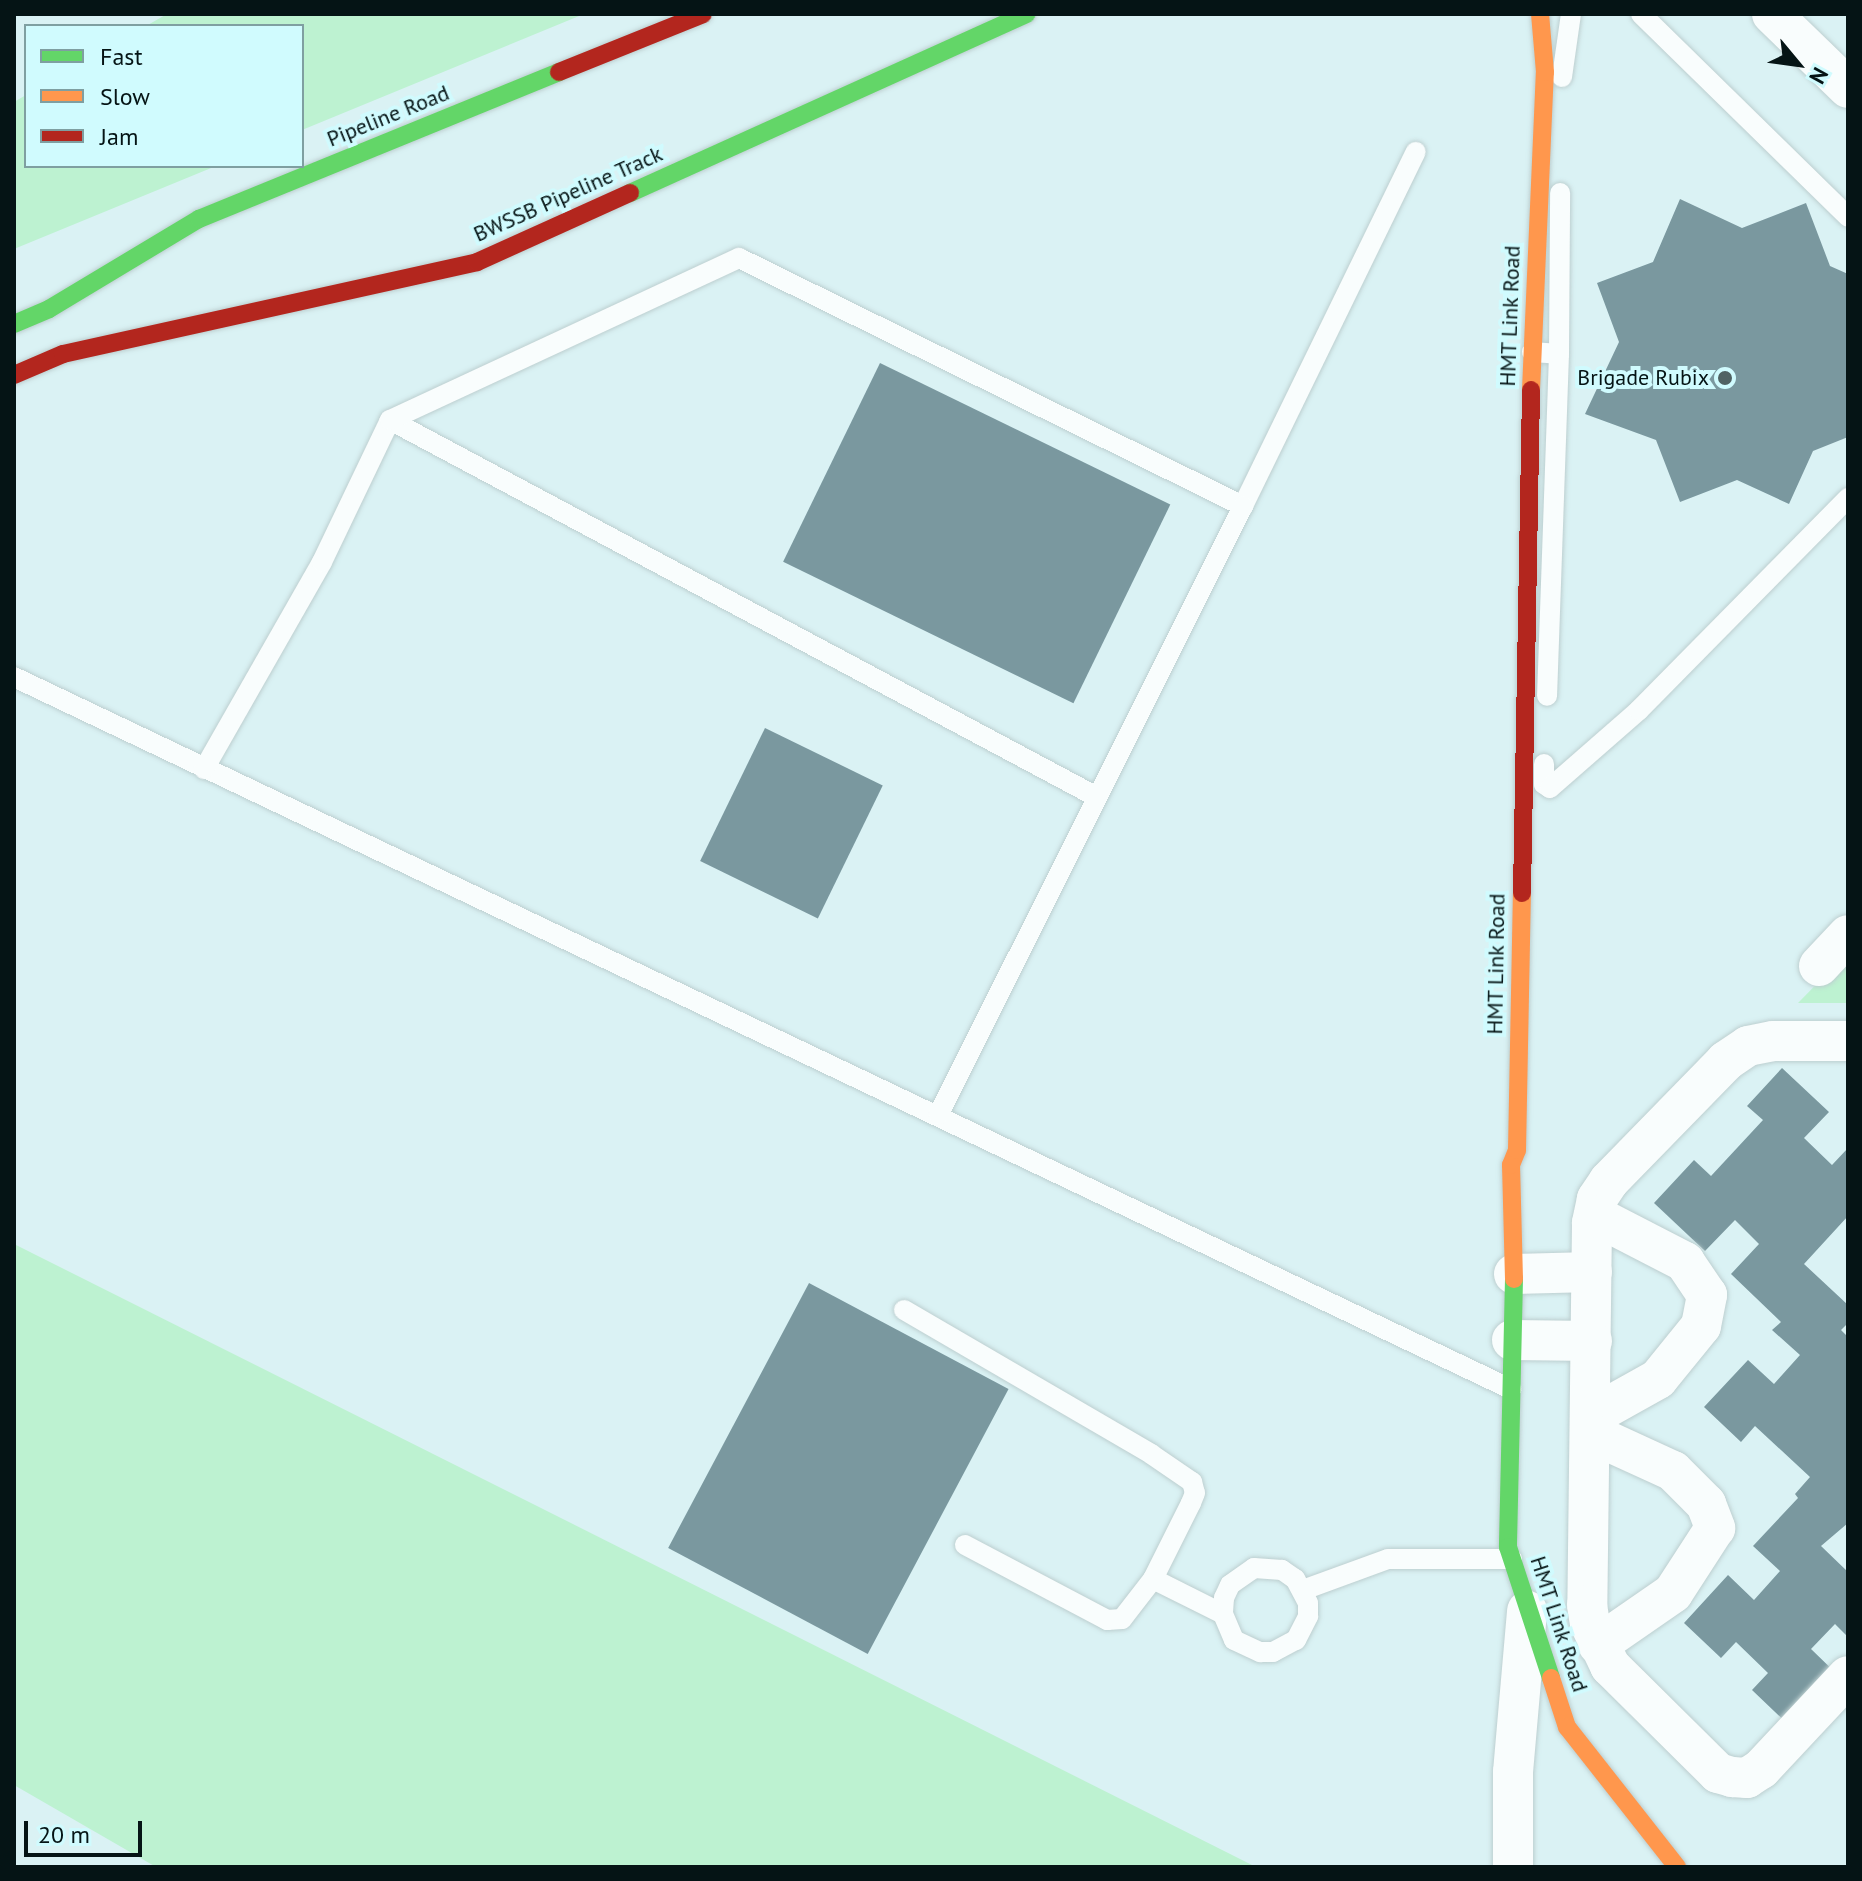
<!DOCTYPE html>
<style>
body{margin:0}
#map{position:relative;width:1862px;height:1881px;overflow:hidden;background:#daf2f4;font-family:"PT Sans",sans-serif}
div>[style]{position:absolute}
.green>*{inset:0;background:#bdf2d1}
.building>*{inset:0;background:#7a989f;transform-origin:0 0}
.roads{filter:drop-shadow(0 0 2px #bdcfd0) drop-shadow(0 0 2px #bdcfd0)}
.lane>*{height:20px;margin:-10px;padding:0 10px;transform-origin:10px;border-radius:10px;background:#f9fdfd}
.street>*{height:40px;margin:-20px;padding:0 20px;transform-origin:20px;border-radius:20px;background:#f9fdfd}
.fast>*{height:18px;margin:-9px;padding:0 9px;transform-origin:9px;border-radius:9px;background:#63d668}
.slow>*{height:18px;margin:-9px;padding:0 9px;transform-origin:9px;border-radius:9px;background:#ff974d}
.jam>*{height:18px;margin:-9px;padding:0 9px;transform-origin:9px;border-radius:9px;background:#b3261e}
.dots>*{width:22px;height:22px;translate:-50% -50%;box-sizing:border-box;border:4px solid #d0fbfe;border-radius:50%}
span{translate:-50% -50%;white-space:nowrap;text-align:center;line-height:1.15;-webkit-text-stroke:8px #d0fbfe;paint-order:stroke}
.street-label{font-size:22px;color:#051415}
.poi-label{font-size:22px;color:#051415}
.right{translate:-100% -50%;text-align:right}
.frame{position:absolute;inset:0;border:16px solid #051415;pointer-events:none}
.legend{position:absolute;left:24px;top:24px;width:280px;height:144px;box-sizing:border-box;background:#d0fbfe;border:2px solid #7f9fa1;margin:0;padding:10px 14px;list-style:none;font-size:24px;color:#051415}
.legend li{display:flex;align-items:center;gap:16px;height:40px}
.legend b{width:40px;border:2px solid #7f9fa1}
.north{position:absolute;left:1758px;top:24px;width:80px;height:80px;-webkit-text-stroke:6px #d0fbfe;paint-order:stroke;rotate:119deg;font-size:22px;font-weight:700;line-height:32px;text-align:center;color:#051415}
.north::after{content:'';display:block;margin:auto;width:28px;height:36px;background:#051415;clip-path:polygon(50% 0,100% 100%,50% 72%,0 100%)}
.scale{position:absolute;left:24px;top:1821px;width:118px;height:36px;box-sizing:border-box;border:4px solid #051415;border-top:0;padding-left:10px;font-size:24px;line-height:28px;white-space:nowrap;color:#051415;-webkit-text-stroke:6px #d0fbfe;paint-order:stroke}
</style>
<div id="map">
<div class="green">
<i style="clip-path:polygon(167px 14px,584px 14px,302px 130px,302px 26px,146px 26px)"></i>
<i style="clip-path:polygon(26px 95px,26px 166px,216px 166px,14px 249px,14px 102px)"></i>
<i style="clip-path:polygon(1848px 952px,1848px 1003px,1798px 1003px)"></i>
<i style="clip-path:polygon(14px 1244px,537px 1506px,1256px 1867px,156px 1867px,14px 1785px)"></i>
</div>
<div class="building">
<i style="clip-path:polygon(1680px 199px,1742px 228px,1806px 203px,1830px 266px,1848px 274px,1848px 437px,1813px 451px,1789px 504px,1737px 480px,1680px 502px,1656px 440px,1585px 414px,1619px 342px,1597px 283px,1653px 262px)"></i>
<i style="left:880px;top:363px;width:323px;height:221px;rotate:26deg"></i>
<i style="left:765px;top:728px;width:131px;height:148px;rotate:26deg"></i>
<i style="clip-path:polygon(1782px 1068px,1829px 1112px,1804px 1138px,1832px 1165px,1848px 1148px,1848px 1216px,1804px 1264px,1848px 1305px,1848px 1323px,1841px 1330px,1848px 1337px,1848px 1523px,1821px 1546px,1848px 1572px,1848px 1637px,1835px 1624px,1811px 1649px,1842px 1679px,1794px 1730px,1752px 1690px,1768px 1673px,1736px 1642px,1721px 1658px,1684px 1623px,1728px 1575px,1754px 1600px,1780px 1571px,1753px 1546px,1798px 1498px,1795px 1494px,1810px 1477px,1755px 1426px,1741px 1442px,1704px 1407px,1748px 1360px,1774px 1384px,1800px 1355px,1772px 1330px,1781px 1322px,1731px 1274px,1759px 1244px,1735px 1220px,1705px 1251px,1654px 1203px,1694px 1160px,1711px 1176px,1763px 1120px,1747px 1106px)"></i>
<i style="left:809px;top:1283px;width:226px;height:300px;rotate:28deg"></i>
</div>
<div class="roads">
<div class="lane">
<i style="left:1641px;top:14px;width:290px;rotate:44.4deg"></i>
<i style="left:1562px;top:77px;width:64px;rotate:-81.9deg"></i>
<i style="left:1532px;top:352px;width:27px;rotate:4deg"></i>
<i style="left:1559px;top:354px;width:342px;rotate:92deg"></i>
<i style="left:1559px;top:354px;width:161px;rotate:-89.6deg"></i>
<i style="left:390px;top:420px;width:801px;rotate:28.07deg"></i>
<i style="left:1243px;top:506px;width:394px;rotate:-64deg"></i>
<i style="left:14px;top:677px;width:1658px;rotate:25.44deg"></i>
<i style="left:1544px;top:764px;width:20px;rotate:90deg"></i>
<i style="left:1544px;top:784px;width:7px;rotate:34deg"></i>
<i style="left:1550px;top:788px;width:118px;rotate:-41.2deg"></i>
<i style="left:1639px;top:710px;width:298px;rotate:-45.4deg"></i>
<i style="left:204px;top:769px;width:238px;rotate:-60.3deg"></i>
<i style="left:322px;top:562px;width:157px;rotate:-64.4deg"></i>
<i style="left:390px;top:420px;width:385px;rotate:-24.9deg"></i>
<i style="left:739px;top:258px;width:562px;rotate:26.2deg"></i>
<i style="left:1243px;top:506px;width:680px;rotate:116.57deg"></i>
<i style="left:904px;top:1310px;width:286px;rotate:30.2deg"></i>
<i style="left:1151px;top:1454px;width:50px;rotate:34.3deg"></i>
<i style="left:1192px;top:1482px;width:11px;rotate:75deg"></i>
<i style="left:1195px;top:1493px;width:11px;rotate:112deg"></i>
<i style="left:1191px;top:1503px;width:85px;rotate:116.6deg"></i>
<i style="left:965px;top:1545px;width:161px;rotate:27.8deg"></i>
<i style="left:1107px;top:1620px;width:15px;rotate:-4deg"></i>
<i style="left:1122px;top:1619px;width:51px;rotate:-52.2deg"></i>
<i style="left:1153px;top:1579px;width:78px;rotate:26.6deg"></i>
<i style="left:1223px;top:1614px;width:28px;rotate:67deg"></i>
<i style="left:1234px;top:1640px;width:29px;rotate:25deg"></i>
<i style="left:1260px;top:1652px;width:13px"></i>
<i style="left:1273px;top:1652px;width:26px;rotate:-28deg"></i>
<i style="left:1296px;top:1640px;width:27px;rotate:-63deg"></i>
<i style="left:1308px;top:1616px;width:13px;rotate:-90deg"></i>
<i style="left:1308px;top:1603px;width:27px;rotate:-118deg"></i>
<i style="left:1295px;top:1579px;width:16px;rotate:-145deg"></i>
<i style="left:1282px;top:1570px;width:28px;rotate:-176deg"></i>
<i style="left:1254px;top:1568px;width:29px;rotate:145deg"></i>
<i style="left:1230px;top:1585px;width:14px;rotate:115deg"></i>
<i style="left:1224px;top:1598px;width:16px;rotate:94deg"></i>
<i style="left:1303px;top:1590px;width:90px;rotate:-20deg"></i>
<i style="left:1388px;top:1559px;width:124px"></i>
</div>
<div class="street">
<i style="left:1772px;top:14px;width:106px;rotate:44.2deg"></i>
<i style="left:1819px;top:966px;width:42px;rotate:-46.9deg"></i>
<i style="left:1848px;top:1041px;width:75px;rotate:180deg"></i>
<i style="left:1773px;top:1041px;width:25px;rotate:169deg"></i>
<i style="left:1748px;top:1046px;width:27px;rotate:146deg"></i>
<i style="left:1726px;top:1061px;width:168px;rotate:134.3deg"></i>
<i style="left:1609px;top:1181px;width:22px;rotate:124deg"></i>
<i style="left:1597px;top:1199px;width:25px;rotate:102deg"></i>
<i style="left:1592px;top:1223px;width:382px;rotate:90.7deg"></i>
<i style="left:1587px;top:1605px;width:19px;rotate:81deg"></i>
<i style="left:1590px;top:1624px;width:47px;rotate:64.5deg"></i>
<i style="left:1610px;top:1666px;width:152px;rotate:44.7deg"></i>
<i style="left:1718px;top:1773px;width:15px;rotate:16deg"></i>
<i style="left:1732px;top:1777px;width:15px;rotate:4deg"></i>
<i style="left:1747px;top:1778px;width:17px;rotate:-33deg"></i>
<i style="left:1761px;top:1769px;width:127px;rotate:-46.9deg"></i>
<i style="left:1514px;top:1274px;width:78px;rotate:-1.5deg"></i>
<i style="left:1512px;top:1340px;width:80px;rotate:0.7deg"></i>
<i style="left:1590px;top:1417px;width:78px;rotate:-29.2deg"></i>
<i style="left:1658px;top:1379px;width:68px;rotate:-50.9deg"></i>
<i style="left:1701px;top:1326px;width:32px;rotate:-79deg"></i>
<i style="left:1707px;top:1295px;width:40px;rotate:-124deg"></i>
<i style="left:1685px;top:1262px;width:102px;rotate:-152.7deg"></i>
<i style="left:1590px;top:1433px;width:91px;rotate:24.6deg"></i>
<i style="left:1673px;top:1471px;width:47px;rotate:45deg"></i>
<i style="left:1706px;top:1504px;width:26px;rotate:69deg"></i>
<i style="left:1715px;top:1528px;width:77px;rotate:122.9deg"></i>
<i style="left:1673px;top:1593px;width:91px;rotate:145.3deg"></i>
<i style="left:1513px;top:1867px;width:95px;rotate:-90deg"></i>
<i style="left:1513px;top:1772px;width:162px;rotate:-85deg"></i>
</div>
<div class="fast">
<i style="left:630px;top:193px;width:435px;rotate:-24.3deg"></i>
<i style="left:14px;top:324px;width:38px;rotate:-23deg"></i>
<i style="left:49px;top:309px;width:175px;rotate:-31deg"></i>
<i style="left:199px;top:219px;width:389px;rotate:-22.2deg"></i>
<i style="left:1514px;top:1279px;width:268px;rotate:91.3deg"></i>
<i style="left:1508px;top:1547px;width:138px;rotate:71.8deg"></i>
</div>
<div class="slow">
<i style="left:1531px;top:390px;width:318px;rotate:-87.5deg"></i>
<i style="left:1545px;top:72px;width:58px;rotate:-94.9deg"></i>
<i style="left:1514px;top:1279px;width:114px;rotate:-91.5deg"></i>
<i style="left:1511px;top:1165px;width:16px;rotate:-68deg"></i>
<i style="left:1517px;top:1150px;width:257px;rotate:-88.9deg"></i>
<i style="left:1551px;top:1678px;width:52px;rotate:71.9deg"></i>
<i style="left:1567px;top:1727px;width:178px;rotate:51.8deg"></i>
</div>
<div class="jam">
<i style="left:559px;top:72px;width:155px;rotate:-21.9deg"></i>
<i style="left:14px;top:375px;width:53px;rotate:-23.2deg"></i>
<i style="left:63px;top:354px;width:424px;rotate:-12.5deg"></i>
<i style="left:477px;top:262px;width:168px;rotate:-24.3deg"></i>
<i style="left:1522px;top:893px;width:503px;rotate:-88.97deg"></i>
</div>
</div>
<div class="dots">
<i style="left:1725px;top:378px;background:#506263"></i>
</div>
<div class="street-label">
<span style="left:388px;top:116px;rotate:-22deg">Pipeline Road</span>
<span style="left:568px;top:194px;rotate:-24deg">BWSSB Pipeline Track</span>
<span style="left:1510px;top:316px;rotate:-88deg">HMT Link Road</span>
<span style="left:1496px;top:964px;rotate:-89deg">HMT Link Road</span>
<span style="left:1559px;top:1624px;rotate:72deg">HMT Link Road</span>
</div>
<div class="poi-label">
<span class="right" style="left:1709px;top:378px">Brigade Rubix</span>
</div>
<div class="frame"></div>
<ul class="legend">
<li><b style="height:10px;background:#63d668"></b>Fast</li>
<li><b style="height:10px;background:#ff974d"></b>Slow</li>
<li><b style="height:10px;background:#b3261e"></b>Jam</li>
</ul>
<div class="north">N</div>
<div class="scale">20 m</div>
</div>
